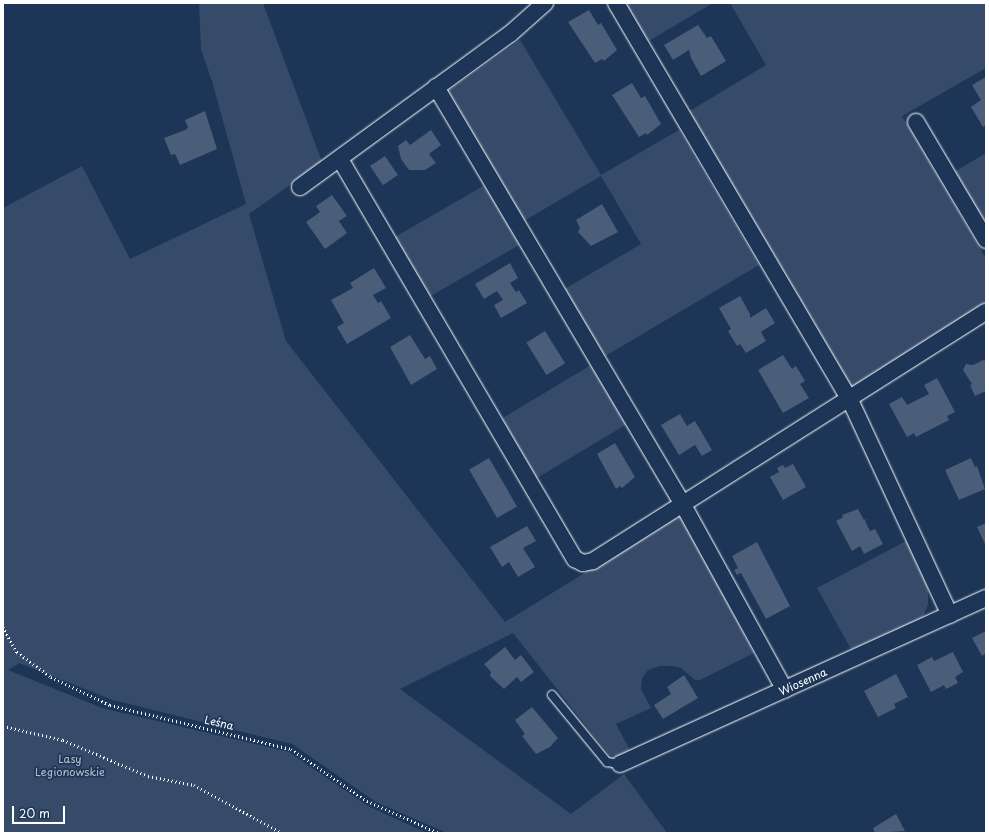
<!DOCTYPE html>
<meta charset="utf-8">
<style>
body{margin:0}
#map{position:relative;width:989px;height:836px;overflow:hidden;background:#1d3557;font-family:"Playpen Sans",sans-serif}
div>[style]{position:absolute}
.green>*{inset:0;background:#364b69;transform-origin:0 0}
.building>*{inset:0;background:#4a5d79;transform-origin:0 0}
.path>*{height:2.5px;margin-top:-1.25px;transform-origin:0;background:repeating-linear-gradient(90deg,#fff 0 1px,transparent 0 4px)}
.roads{filter:drop-shadow(0 0 1px #fff) drop-shadow(0 0 1px #fff)}
.lane>*{height:8px;margin:-4px;padding:0 4px;transform-origin:4px;border-radius:4px;background:#1d3557}
.street>*{height:16px;margin:-8px;padding:0 8px;transform-origin:8px;border-radius:8px;background:#1d3557}
span{translate:-50% -50%;white-space:nowrap;text-align:center;line-height:1.15;-webkit-text-stroke:3.5px #1d3557;paint-order:stroke}
.street-label{font-size:11px;color:#fff}
.park-label{font-size:11px;color:#b9c0ca}
.frame{position:absolute;inset:0;border:4px solid #fff;pointer-events:none}
.scale{position:absolute;left:12px;top:806px;width:53px;height:18px;box-sizing:border-box;border:2px solid #fff;border-top:0;padding-left:5px;font-size:12px;line-height:14px;white-space:nowrap;color:#fff;-webkit-text-stroke:3px #1d3557;paint-order:stroke}
</style>
<div id="map">
<div class="green">
<i style="clip-path:polygon(199px 3px,263px 3px,322px 162px,249px 214px,286px 341px,505px 622px,680px 514px,754px 653px,700px 680px,695px 680px,681px 668px,672px 666px,660px 666px,648px 670px,642px 678px,641px 689px,651px 708px,616px 724px,631px 752px,621px 757px,609px 755px,513px 633px,400px 689px,571px 814px,624px 774px,667px 833px,447px 833px,376px 802px,292px 744px,113px 700px,19px 663px,8px 670px,102px 708px,289px 752px,368px 806px,427px 833px,3px 833px,3px 208px,82px 166px,130px 259px,246px 204px,212px 81px,201px 50px)"></i>
<i style="clip-path:polygon(624px 3px,713px 3px,647px 42px)"></i>
<i style="clip-path:polygon(730px 3px,986px 3px,986px 68px,902px 116px,986px 259px,986px 321px,856px 387px,849px 386px,688px 112px,766px 65px)"></i>
<i style="clip-path:polygon(520px 40px,601px 175px,679px 130px,759px 265px,602px 358px,563px 290px,641px 244px,601px 176px,522px 222px,448px 96px,449px 90px)"></i>
<i style="clip-path:polygon(986px 153px,986px 227px,954px 172px)"></i>
<i style="left:485px;top:185px;width:69px;height:106px;rotate:60deg"></i>
<i style="left:591px;top:365px;width:69px;height:106px;rotate:59deg"></i>
<i style="clip-path:polygon(908px 540px,928px 585px,928px 604px,922px 620px,852px 651px,817px 588px)"></i>
</div>
<div class="building">
<i style="clip-path:polygon(589px 10px,598px 25px,601px 23px,617px 50px,604px 61px,602px 59px,595px 63px,568px 22px)"></i>
<i style="clip-path:polygon(698px 25px,707px 38px,711px 36px,726px 61px,701px 76px,691px 58px,689px 50px,673px 60px,664px 45px)"></i>
<i style="clip-path:polygon(986px 77px,986px 125px,983px 127px,971px 107px,981px 100px,972px 85px)"></i>
<i style="clip-path:polygon(632px 83px,641px 98px,645px 96px,661px 124px,647px 135px,646px 133px,639px 137px,612px 95px)"></i>
<i style="clip-path:polygon(205px 111px,217px 149px,180px 165px,175px 154px,171px 155px,164px 138px,185px 130px,188px 128px,185px 120px)"></i>
<i style="clip-path:polygon(431px 130px,441px 145px,429px 154px,436px 163px,425px 170px,409px 170px,401px 159px,398px 146px,406px 140px,410px 145px)"></i>
<i style="left:385px;top:156px;width:23px;height:18px;rotate:56deg"></i>
<i style="clip-path:polygon(332px 195px,347px 216px,339px 221px,347px 233px,325px 249px,306px 222px,320px 212px,316px 206px)"></i>
<i style="clip-path:polygon(602px 204px,618px 232px,591px 246px,578px 232px,580px 228px,576px 220px)"></i>
<i style="clip-path:polygon(510px 263px,518px 278px,510px 283px,516px 292px,519px 290px,527px 303px,501px 318px,494px 305px,503px 300px,497px 291px,484px 299px,475px 284px)"></i>
<i style="clip-path:polygon(374px 268px,386px 288px,373px 295px,378px 303px,381px 301px,391px 318px,347px 344px,337px 327px,344px 323px,331px 300px,353px 288px,350px 283px)"></i>
<i style="clip-path:polygon(740px 296px,750px 314px,750px 318px,766px 308px,775px 323px,761px 332px,766px 341px,746px 353px,740px 344px,737px 346px,728px 331px,731px 329px,719px 308px)"></i>
<i style="left:545px;top:331px;width:38px;height:22px;rotate:58deg"></i>
<i style="clip-path:polygon(410px 335px,425px 359px,430px 356px,437px 369px,411px 385px,390px 347px)"></i>
<i style="clip-path:polygon(783px 355px,792px 369px,796px 366px,805px 381px,800px 384px,809px 398px,783px 413px,758px 370px)"></i>
<i style="clip-path:polygon(983px 360px,986px 361px,986px 391px,975px 396px,970px 385px,972px 384px,963px 370px,966px 364px,973px 365px)"></i>
<i style="clip-path:polygon(937px 378px,955px 412px,947px 416px,949px 420px,916px 437px,914px 433px,907px 437px,889px 404px,902px 397px,907px 405px,929px 394px,924px 385px)"></i>
<i style="clip-path:polygon(680px 414px,687px 426px,695px 421px,712px 450px,702px 456px,695px 445px,679px 455px,661px 425px)"></i>
<i style="clip-path:polygon(615px 443px,635px 477px,622px 488px,620px 486px,616px 489px,597px 454px)"></i>
<i style="left:489px;top:458px;width:56px;height:23px;rotate:60deg"></i>
<i style="clip-path:polygon(971px 458px,975px 467px,977px 466px,985px 489px,959px 500px,945px 470px)"></i>
<i style="clip-path:polygon(793px 464px,806px 487px,783px 500px,770px 477px,779px 472px,777px 468px,783px 465px,785px 468px)"></i>
<i style="clip-path:polygon(858px 509px,864px 520px,867px 519px,865px 521px,870px 531px,875px 529px,883px 544px,864px 554px,860px 546px,852px 551px,836px 521px,843px 517px,842px 515px)"></i>
<i style="clip-path:polygon(986px 523px,986px 546px,977px 527px)"></i>
<i style="clip-path:polygon(527px 526px,536px 541px,523px 548px,535px 567px,518px 577px,509px 562px,502px 567px,490px 547px)"></i>
<i style="clip-path:polygon(757px 542px,790px 606px,766px 619px,741px 573px,737px 575px,734px 570px,738px 568px,732px 556px)"></i>
<i style="clip-path:polygon(986px 631px,986px 653px,982px 656px,972px 638px)"></i>
<i style="clip-path:polygon(505px 647px,515px 660px,521px 655px,534px 672px,521px 682px,517px 677px,504px 689px,490px 676px,491px 672px,484px 664px)"></i>
<i style="clip-path:polygon(953px 652px,963px 672px,955px 677px,958px 683px,946px 689px,944px 685px,931px 692px,917px 665px,932px 657px,934px 661px)"></i>
<i style="clip-path:polygon(896px 674px,908px 697px,894px 704px,896px 708px,878px 717px,864px 691px)"></i>
<i style="clip-path:polygon(684px 675px,698px 698px,663px 719px,654px 705px,671px 694px,667px 687px)"></i>
<i style="clip-path:polygon(532px 707px,558px 738px,550px 747px,536px 754px,522px 736px,525px 734px,515px 720px)"></i>
<i style="clip-path:polygon(896px 814px,905px 831px,875px 833px,873px 828px)"></i>
</div>
<div class="path">
<i style="left:3px;top:627px;width:29px;rotate:61deg"></i>
<i style="left:17px;top:652px;width:42px;rotate:36.3deg"></i>
<i style="left:51px;top:677px;width:65px;rotate:25.4deg"></i>
<i style="left:110px;top:705px;width:186px;rotate:13.7deg"></i>
<i style="left:291px;top:749px;width:92px;rotate:34.4deg"></i>
<i style="left:367px;top:801px;width:79px;rotate:24deg"></i>
<i style="left:3px;top:726px;width:62px;rotate:13.1deg"></i>
<i style="left:63px;top:740px;width:92px;rotate:23deg"></i>
<i style="left:148px;top:776px;width:47px;rotate:11.1deg"></i>
<i style="left:194px;top:785px;width:100px;rotate:28.6deg"></i>
</div>
<div class="roads">
<div class="lane">
<i style="left:552px;top:695px;width:87px;rotate:50.6deg"></i>
<i style="left:607px;top:762px;width:13px;rotate:9deg"></i>
</div>
<div class="street">
<i style="left:616px;top:3px;width:461px;rotate:59.5deg"></i>
<i style="left:850px;top:400px;width:237px;rotate:65.1deg"></i>
<i style="left:436px;top:87px;width:483px;rotate:59.4deg"></i>
<i style="left:682px;top:503px;width:213px;rotate:61.2deg"></i>
<i style="left:916px;top:122px;width:137px;rotate:59.3deg"></i>
<i style="left:340px;top:159px;width:464px;rotate:59.6deg"></i>
<i style="left:575px;top:559px;width:9px;rotate:27deg"></i>
<i style="left:583px;top:563px;width:10px;rotate:-11deg"></i>
<i style="left:593px;top:561px;width:465px;rotate:-32.4deg"></i>
<i style="left:300px;top:187px;width:260px;rotate:-36.1deg"></i>
<i style="left:510px;top:34px;width:47px;rotate:-41.5deg"></i>
<i style="left:620px;top:764px;width:402px;rotate:-24.4deg"></i>
</div>
</div>
<div class="street-label">
<span style="left:803px;top:682px;rotate:-24deg">Wiosenna</span>
<span style="left:219px;top:723px;rotate:13deg">Leśna</span>
</div>
<div class="park-label">
<span style="left:70px;top:766px">Lasy<br>Legionowskie</span>
</div>
<div class="frame"></div>
<div class="scale">20 m</div>
</div>
